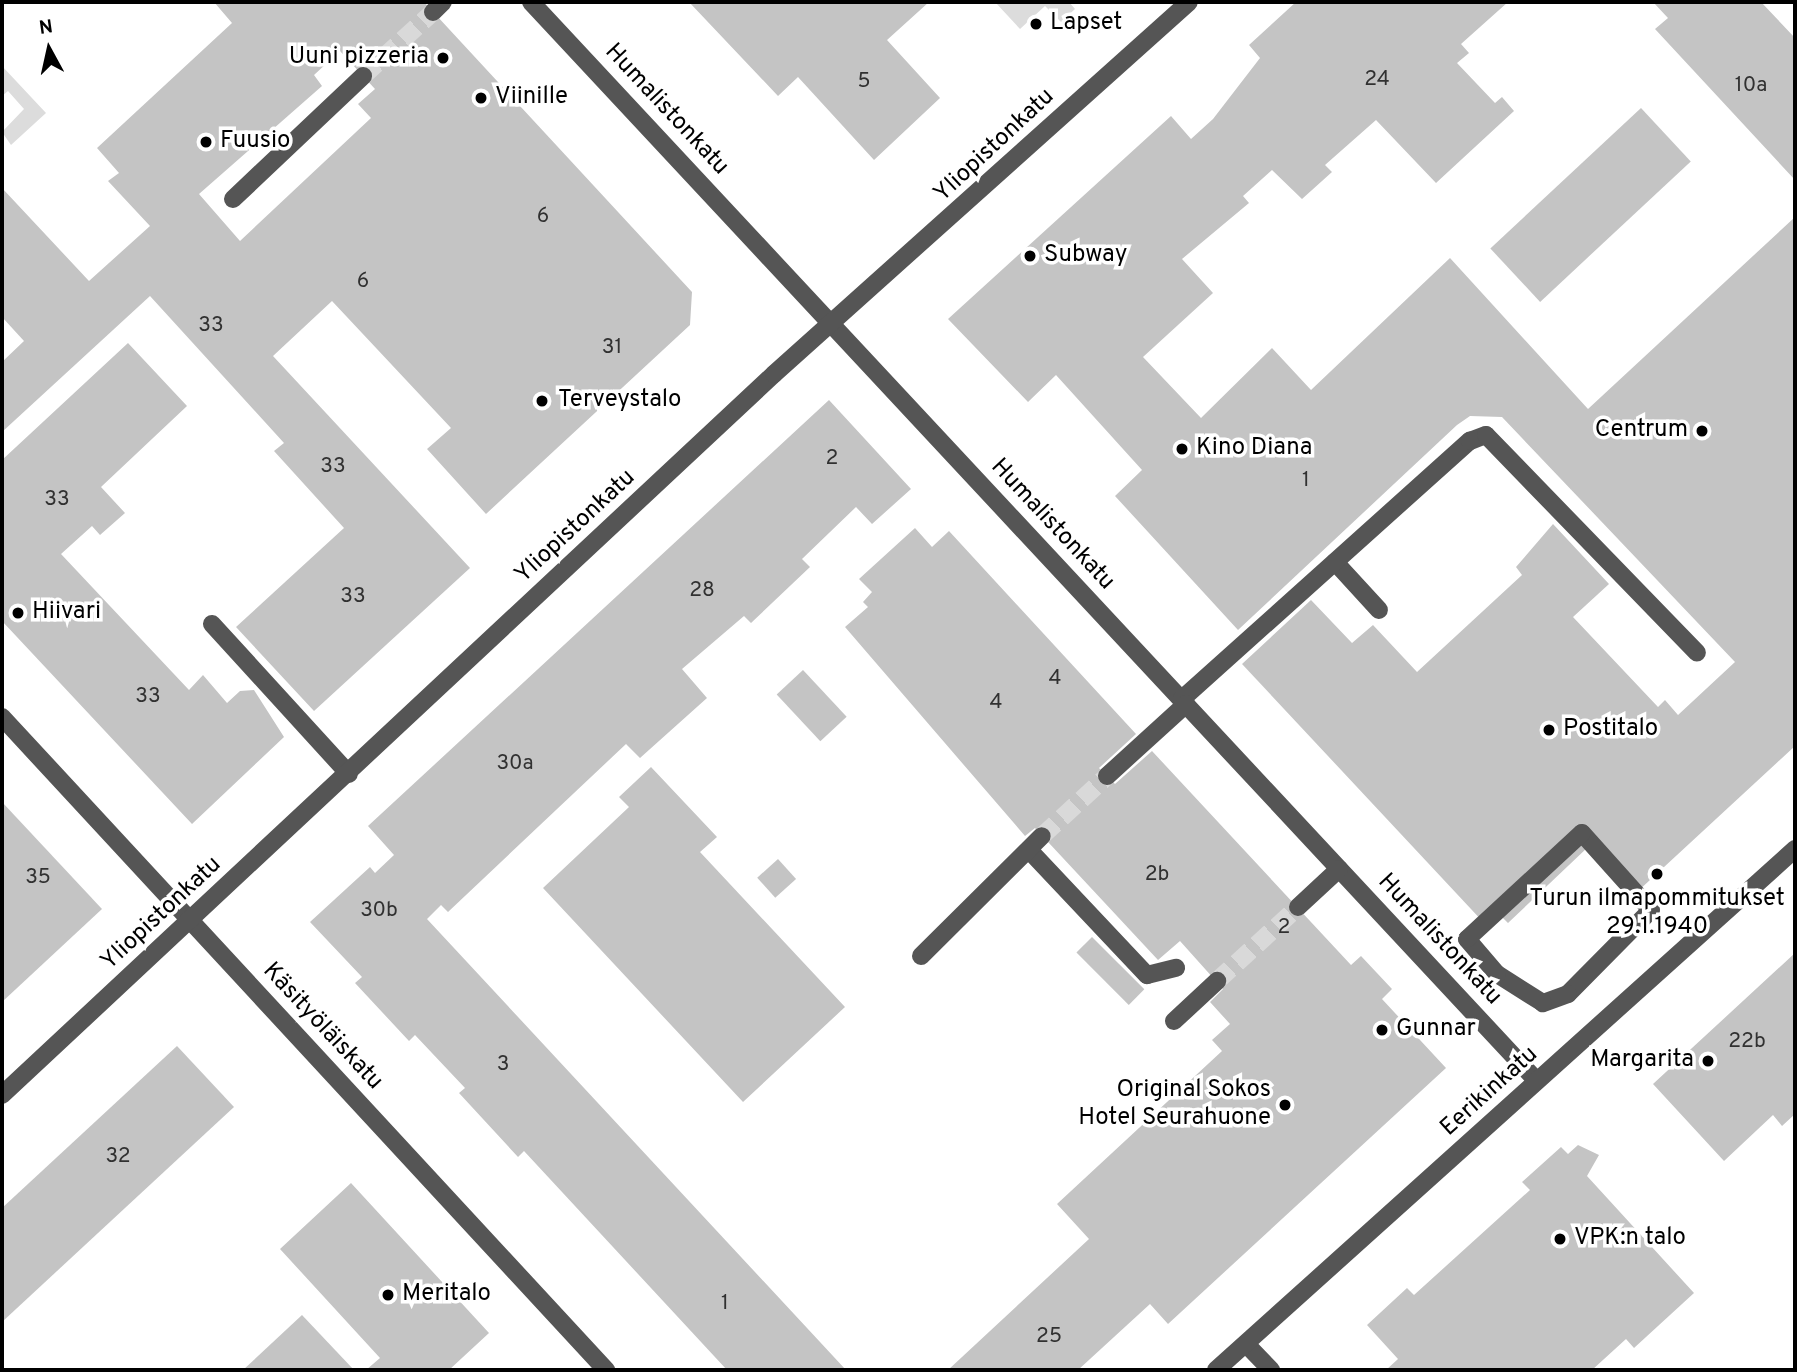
<!DOCTYPE html>
<meta charset="utf-8">
<style>
body{margin:0}
#map{position:relative;width:1797px;height:1372px;overflow:hidden;background:#fff;font-family:Overpass,sans-serif}
div>[style]{position:absolute}
.green>*{inset:0;background:#dcdcdc}
.building>*{inset:0;background:#c4c4c4;transform-origin:0 0}
.minor-tunnel>*{height:18px;margin-top:-9px;transform-origin:0;background:repeating-linear-gradient(90deg,#d9d9d9 0 18px,transparent 0 27px)}
.minor>*{height:18px;margin:-9px;padding:0 9px;transform-origin:9px;border-radius:9px;background:#555}
.dots>*{width:19px;height:19px;translate:-50% -50%;box-sizing:border-box;border:4px solid #fff;border-radius:50%}
span{translate:-50% -50%;white-space:nowrap;text-align:center;line-height:1.15;-webkit-text-stroke:7px #fff;paint-order:stroke}
.number-label{font-size:21px;color:#313131}
.number-label span{-webkit-text-stroke-width:0}
.poi-label{font-size:24px;color:#000}
.left{translate:0 -50%;text-align:left}
.right{translate:-100% -50%;text-align:right}
.street-label{font-size:24px;color:#000}
.frame{position:absolute;inset:0;border:4px solid #000;pointer-events:none}
.north{position:absolute;left:14px;top:14px;width:70px;height:70px;-webkit-text-stroke:5px #fff;paint-order:stroke;rotate:352deg;font-size:19px;font-weight:700;line-height:28px;text-align:center;color:#000}
.north::after{content:'';display:block;margin:auto;width:24px;height:32px;background:#000;clip-path:polygon(50% 0,100% 100%,50% 72%,0 100%)}
</style>
<div id="map">
<div class="green">
<i style="clip-path:polygon(995px 2px,1069px 2px,1075px 9px,1061px 22px,1045px 6px,1020px 29px)"></i>
<i style="clip-path:polygon(2px 66px,46px 113px,11px 145px,2px 132px,24px 109px,8px 91px,2px 96px)"></i>
</div>
<div class="building">
<i style="clip-path:polygon(evenodd,214px 2px,424px 2px,692px 292px,690px 325px,486px 514px,427px 449px,451px 428px,332px 301px,273px 356px,470px 568px,314px 711px,236px 627px,344px 528px,274px 451px,284px 443px,150px 296px,2px 432px,2px 362px,24px 341px,2px 317px,2px 188px,89px 281px,150px 226px,108px 181px,119px 173px,97px 148px,232px 23px,214px 2px,340px 51px,375px 89px,358px 104px,371px 118px,240px 241px,199px 194px,322px 86px,314px 75px,340px 51px)"></i>
<i style="clip-path:polygon(689px 2px,929px 2px,887px 40px,940px 98px,874px 160px,798px 77px,778px 96px)"></i>
<i style="clip-path:polygon(1296px 2px,1508px 2px,1461px 44px,1469px 53px,1457px 63px,1495px 103px,1502px 97px,1514px 111px,1436px 183px,1376px 120px,1325px 165px,1332px 172px,1302px 199px,1272px 170px,1243px 196px,1249px 203px,1182px 259px,1213px 293px,1143px 357px,1201px 418px,1272px 348px,1311px 390px,1450px 258px,1588px 409px,1795px 217px,1795px 746px,1637px 892px,1588px 847px,1508px 923px,1497px 912px,1485px 924px,1242px 664px,1311px 600px,1352px 643px,1373px 625px,1417px 672px,1522px 575px,1516px 567px,1553px 524px,1609px 584px,1573px 617px,1658px 707px,1665px 700px,1678px 715px,1735px 662px,1502px 417px,1470px 416px,1457px 425px,1238px 630px,1115px 496px,1142px 470px,1056px 375px,1028px 402px,948px 319px,1171px 116px,1191px 139px,1213px 119px,1260px 58px,1249px 45px)"></i>
<i style="clip-path:polygon(1653px 2px,1761px 2px,1795px 38px,1795px 180px,1655px 29px,1668px 18px)"></i>
<i style="left:1641px;top:108px;width:73px;height:206px;rotate:47deg"></i>
<i style="clip-path:polygon(128px 343px,187px 406px,101px 487px,125px 513px,100px 535px,92px 526px,61px 554px,189px 690px,203px 675px,227px 703px,240px 691px,254px 690px,284px 737px,192px 824px,2px 621px,2px 460px)"></i>
<i style="clip-path:polygon(829px 400px,911px 489px,872px 524px,856px 507px,802px 559px,810px 567px,751px 623px,744px 616px,682px 669px,707px 698px,640px 758px,626px 744px,448px 912px,441px 905px,427px 919px,846px 1370px,727px 1370px,524px 1151px,518px 1157px,459px 1093px,465px 1088px,415px 1035px,409px 1041px,355px 983px,362px 977px,310px 922px,370px 867px,375px 873px,394px 855px,368px 826px)"></i>
<i style="clip-path:polygon(915px 528px,932px 547px,949px 531px,1136px 734px,1099px 768px,1115px 784px,1152px 751px,1351px 965px,1361px 956px,1392px 989px,1382px 999px,1446px 1068px,1168px 1324px,1150px 1304px,1078px 1370px,948px 1370px,1089px 1239px,1057px 1204px,1222px 1051px,1212px 1040px,1230px 1024px,1210px 1002px,1223px 989px,1180px 941px,1158px 960px,1035px 828px,1025px 836px,845px 627px,868px 607px,863px 602px,872px 592px,859px 579px)"></i>
<i style="left:803px;top:670px;width:64px;height:36px;rotate:47deg"></i>
<i style="clip-path:polygon(651px 767px,717px 837px,700px 852px,845px 1007px,743px 1102px,543px 888px,629px 807px,619px 797px)"></i>
<i style="clip-path:polygon(2px 802px,102px 909px,2px 1002px)"></i>
<i style="left:778px;top:859px;width:27px;height:28px;rotate:48deg"></i>
<i style="left:1092px;top:937px;width:74px;height:22px;rotate:45deg"></i>
<i style="clip-path:polygon(1795px 953px,1795px 1114px,1782px 1126px,1773px 1115px,1724px 1161px,1653px 1084px)"></i>
<i style="clip-path:polygon(177px 1046px,234px 1107px,2px 1322px,2px 1208px)"></i>
<i style="clip-path:polygon(1578px 1145px,1599px 1155px,1587px 1176px,1694px 1293px,1634px 1348px,1626px 1339px,1592px 1370px,1386px 1370px,1398px 1359px,1367px 1325px,1407px 1288px,1414px 1295px,1530px 1190px,1522px 1182px,1561px 1147px,1568px 1154px)"></i>
<i style="clip-path:polygon(351px 1183px,489px 1333px,449px 1370px,366px 1370px,380px 1358px,280px 1249px)"></i>
<i style="clip-path:polygon(302px 1315px,354px 1370px,243px 1370px)"></i>
</div>
<div class="minor-tunnel">
<i style="left:363px;top:76px;width:95px;rotate:-42.4deg"></i>
<i style="left:1042px;top:836px;width:88px;rotate:-42.7deg"></i>
<i style="left:1217px;top:981px;width:110px;rotate:-42.4deg"></i>
</div>
<div class="minor">
<i style="left:531px;top:2px;width:1475px;rotate:47.01deg"></i>
<i style="left:433px;top:12px;width:14px;rotate:-45deg"></i>
<i style="left:233px;top:199px;width:179px;rotate:-43.4deg"></i>
<i style="left:1335px;top:562px;width:65px;rotate:47.5deg"></i>
<i style="left:212px;top:624px;width:203px;rotate:47.6deg"></i>
<i style="left:1182px;top:699px;width:387px;rotate:-41.9deg"></i>
<i style="left:1470px;top:441px;width:17px;rotate:-21deg"></i>
<i style="left:1486px;top:435px;width:303px;rotate:45.9deg"></i>
<i style="left:2px;top:717px;width:890px;rotate:47.23deg"></i>
<i style="left:1107px;top:776px;width:107px;rotate:-42.3deg"></i>
<i style="left:1582px;top:833px;width:103px;rotate:48.1deg"></i>
<i style="left:1651px;top:910px;width:118px;rotate:134.7deg"></i>
<i style="left:1568px;top:994px;width:27px;rotate:160deg"></i>
<i style="left:1543px;top:1003px;width:54px;rotate:-147.8deg"></i>
<i style="left:1497px;top:974px;width:46px;rotate:-130.6deg"></i>
<i style="left:1467px;top:939px;width:156px;rotate:-42.7deg"></i>
<i style="left:1029px;top:850px;width:172px;rotate:46.7deg"></i>
<i style="left:1147px;top:975px;width:30px;rotate:-14deg"></i>
<i style="left:1298px;top:907px;width:56px;rotate:-42.8deg"></i>
<i style="left:921px;top:956px;width:170px;rotate:-44.8deg"></i>
<i style="left:1174px;top:1021px;width:59px;rotate:-42.9deg"></i>
<i style="left:2px;top:1095px;width:1056px;rotate:-43.04deg"></i>
<i style="left:774px;top:374px;width:557px;rotate:-41.87deg"></i>
<i style="left:1246px;top:1344px;width:36px;rotate:46deg"></i>
<i style="left:1216px;top:1370px;width:779px;rotate:-41.98deg"></i>
</div>
<div class="dots">
<i style="left:1036px;top:24px;background:#000"></i>
<i style="left:443px;top:58px;background:#000"></i>
<i style="left:481px;top:98px;background:#000"></i>
<i style="left:206px;top:142px;background:#000"></i>
<i style="left:1030px;top:256px;background:#000"></i>
<i style="left:542px;top:401px;background:#000"></i>
<i style="left:1702px;top:431px;background:#000"></i>
<i style="left:1182px;top:449px;background:#000"></i>
<i style="left:18px;top:613px;background:#000"></i>
<i style="left:1549px;top:730px;background:#000"></i>
<i style="left:1657px;top:874px;background:#000"></i>
<i style="left:1382px;top:1030px;background:#000"></i>
<i style="left:1708px;top:1061px;background:#000"></i>
<i style="left:1285px;top:1105px;background:#000"></i>
<i style="left:1560px;top:1239px;background:#000"></i>
<i style="left:388px;top:1295px;background:#000"></i>
</div>
<div class="number-label">
<span style="left:1377px;top:80px">24</span>
<span style="left:864px;top:82px">5</span>
<span style="left:1751px;top:86px">10a</span>
<span style="left:543px;top:217px">6</span>
<span style="left:363px;top:282px">6</span>
<span style="left:211px;top:326px">33</span>
<span style="left:612px;top:348px">31</span>
<span style="left:832px;top:459px">2</span>
<span style="left:333px;top:467px">33</span>
<span style="left:1306px;top:481px">1</span>
<span style="left:57px;top:500px">33</span>
<span style="left:702px;top:591px">28</span>
<span style="left:353px;top:597px">33</span>
<span style="left:1055px;top:679px">4</span>
<span style="left:148px;top:697px">33</span>
<span style="left:996px;top:703px">4</span>
<span style="left:515px;top:764px">30a</span>
<span style="left:1157px;top:875px">2b</span>
<span style="left:38px;top:878px">35</span>
<span style="left:379px;top:911px">30b</span>
<span style="left:1284px;top:928px">2</span>
<span style="left:1747px;top:1042px">22b</span>
<span style="left:503px;top:1065px">3</span>
<span style="left:118px;top:1157px">32</span>
<span style="left:725px;top:1304px">1</span>
<span style="left:1049px;top:1337px">25</span>
</div>
<div class="poi-label">
<span class="left" style="left:1050px;top:24px">Lapset</span>
<span class="right" style="left:429px;top:58px">Uuni pizzeria</span>
<span class="left" style="left:495px;top:98px">Viinille</span>
<span class="left" style="left:220px;top:142px">Fuusio</span>
<span class="left" style="left:1044px;top:256px">Subway</span>
<span class="left" style="left:558px;top:401px">Terveystalo</span>
<span class="right" style="left:1688px;top:431px">Centrum</span>
<span class="left" style="left:1196px;top:449px">Kino Diana</span>
<span class="left" style="left:32px;top:613px">Hiivari</span>
<span class="left" style="left:1563px;top:730px">Postitalo</span>
<span style="left:1657px;top:914px">Turun ilmapommitukset<br>29.1.1940</span>
<span class="left" style="left:1396px;top:1030px">Gunnar</span>
<span class="right" style="left:1694px;top:1061px">Margarita</span>
<span class="right" style="left:1271px;top:1105px">Original Sokos<br>Hotel Seurahuone</span>
<span class="left" style="left:1574px;top:1239px">VPK:n talo</span>
<span class="left" style="left:402px;top:1295px">Meritalo</span>
</div>
<div class="street-label">
<span style="left:666px;top:110px;rotate:47deg">Humalistonkatu</span>
<span style="left:995px;top:146px;rotate:-43deg">Yliopistonkatu</span>
<span style="left:1052px;top:525px;rotate:47deg">Humalistonkatu</span>
<span style="left:576px;top:527px;rotate:-43deg">Yliopistonkatu</span>
<span style="left:162px;top:914px;rotate:-43deg">Yliopistonkatu</span>
<span style="left:1439px;top:940px;rotate:47deg">Humalistonkatu</span>
<span style="left:322px;top:1027px;rotate:47deg">Käsityöläiskatu</span>
<span style="left:1490px;top:1092px;rotate:-42deg">Eerikinkatu</span>
</div>
<div class="frame"></div>
<div class="north">N</div>
</div>
